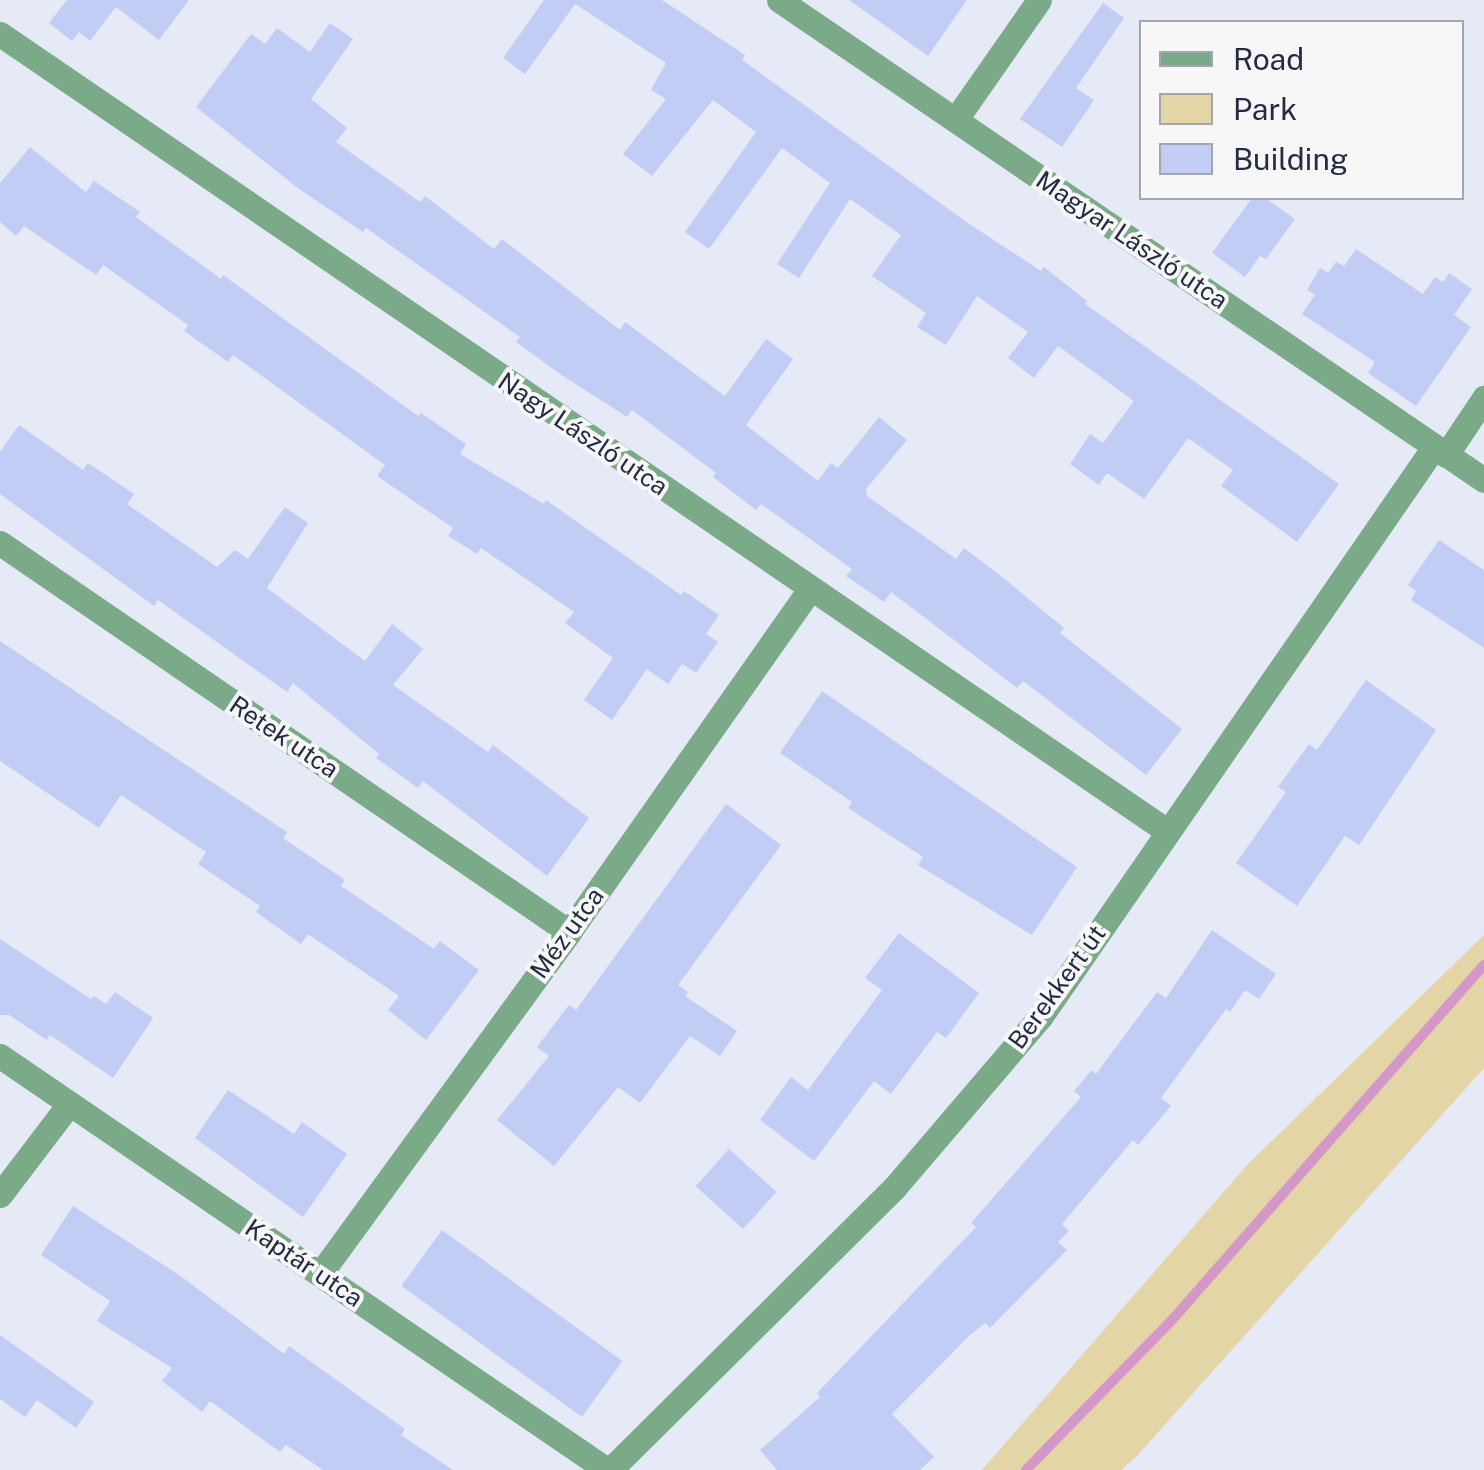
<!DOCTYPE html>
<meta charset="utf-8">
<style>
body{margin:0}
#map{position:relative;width:1484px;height:1470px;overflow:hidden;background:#e6e9f6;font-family:"Public Sans",sans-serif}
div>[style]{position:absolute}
.green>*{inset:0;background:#e4d5a6}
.stream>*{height:10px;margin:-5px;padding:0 5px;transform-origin:5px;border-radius:5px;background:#d397c8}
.building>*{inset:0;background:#c2cdf6;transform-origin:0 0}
.minor>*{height:25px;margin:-12.5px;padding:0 12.5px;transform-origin:12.5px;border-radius:12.5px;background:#7baa89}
span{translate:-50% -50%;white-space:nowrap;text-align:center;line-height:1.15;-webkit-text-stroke:8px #f7f7f7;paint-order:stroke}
.street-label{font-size:25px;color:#252b43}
.legend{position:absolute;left:1139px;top:20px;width:325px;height:180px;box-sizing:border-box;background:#f7f7f7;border:2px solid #a3a5af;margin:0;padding:12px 18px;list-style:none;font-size:30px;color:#252b43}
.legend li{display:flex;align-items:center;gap:20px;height:50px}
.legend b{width:50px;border:2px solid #a3a5af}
</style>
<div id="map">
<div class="green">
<i style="clip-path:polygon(1484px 935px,1484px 1068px,1136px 1457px,1121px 1470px,982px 1470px,1248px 1164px)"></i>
</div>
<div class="stream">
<i style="left:1026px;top:1470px;width:209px;rotate:-45.8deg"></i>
<i style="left:1172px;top:1320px;width:473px;rotate:-48.7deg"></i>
</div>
<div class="building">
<i style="clip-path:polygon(67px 0,189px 0,159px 40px,116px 7px,90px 41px,79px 32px,72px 41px,49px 23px)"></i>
<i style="clip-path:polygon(544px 0,662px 0,745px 55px,742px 60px,968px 223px,1041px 271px,1044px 267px,1087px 301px,1085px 304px,1339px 484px,1297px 542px,1221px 486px,1233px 470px,1188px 438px,1144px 499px,1107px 473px,1099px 485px,1070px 464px,1090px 434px,1103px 443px,1134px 401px,1058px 346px,1034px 378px,1008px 358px,1028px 332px,977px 296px,946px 345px,917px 327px,926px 313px,872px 276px,901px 235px,850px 199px,799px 278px,777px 264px,830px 183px,782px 148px,709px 249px,685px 232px,756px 132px,713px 100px,652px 176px,623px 154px,666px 99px,651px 90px,666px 63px,575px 4px,525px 74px,503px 58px)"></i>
<i style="clip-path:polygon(849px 0,967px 0,928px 56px)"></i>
<i style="clip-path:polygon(1103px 3px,1124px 18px,1076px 88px,1094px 100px,1062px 147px,1020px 119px)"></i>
<i style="clip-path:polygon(330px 23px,353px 39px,311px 99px,347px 128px,336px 142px,420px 202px,425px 196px,494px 249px,502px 239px,620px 330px,625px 322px,725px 396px,766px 339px,793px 359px,746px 425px,818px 481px,831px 463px,838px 468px,879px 417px,907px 440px,866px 489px,867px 496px,956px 559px,964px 548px,1001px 576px,1064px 628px,1060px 633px,1182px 729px,1146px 775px,1023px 681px,1017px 688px,891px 592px,884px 602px,846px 576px,852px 569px,761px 504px,756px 510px,713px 477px,716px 473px,632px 410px,627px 417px,560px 374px,516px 342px,520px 337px,366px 228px,363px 232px,299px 189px,196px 107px,251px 34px,265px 44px,277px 28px,310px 52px)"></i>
<i style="clip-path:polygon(30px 147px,86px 192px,94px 181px,140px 212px,136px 217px,221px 279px,223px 275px,418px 416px,421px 413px,466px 444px,460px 454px,544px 504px,546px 500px,681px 595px,684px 591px,719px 615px,706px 634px,718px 642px,696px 673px,682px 664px,668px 684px,647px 669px,612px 720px,584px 700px,613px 658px,565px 623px,574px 612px,481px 548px,477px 554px,448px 536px,453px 528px,377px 476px,385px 465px,233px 355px,228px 362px,184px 331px,188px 325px,103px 265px,96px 275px,24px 226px,16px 236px,0 222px,0 183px)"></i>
<i style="clip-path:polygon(1252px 198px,1265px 198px,1295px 219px,1266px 259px,1260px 256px,1245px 277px,1212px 253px)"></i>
<i style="clip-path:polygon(1356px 249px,1423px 294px,1435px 277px,1443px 282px,1449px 273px,1472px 289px,1454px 315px,1471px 327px,1416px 406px,1368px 373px,1375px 362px,1302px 314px,1315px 295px,1307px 290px,1320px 268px,1328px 273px,1336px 262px,1344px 266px)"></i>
<i style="clip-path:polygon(19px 425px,83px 470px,88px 463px,134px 494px,127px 504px,217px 567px,235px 550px,248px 559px,285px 507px,308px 523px,267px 588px,365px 661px,392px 624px,423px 649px,393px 685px,488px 752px,493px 745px,589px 818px,547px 876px,423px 781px,418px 788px,376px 758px,379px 754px,293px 683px,287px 692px,158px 600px,154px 606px,0 494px,0 452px)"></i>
<i style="clip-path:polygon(1439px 540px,1484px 570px,1484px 648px,1411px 600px,1416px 591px,1408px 585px)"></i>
<i style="clip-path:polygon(0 641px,287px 832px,283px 838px,345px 880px,341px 886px,434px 949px,440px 941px,479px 970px,426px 1040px,388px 1010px,399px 996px,308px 934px,301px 944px,256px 912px,260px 906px,198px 864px,206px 852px,121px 795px,99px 828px,0 761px)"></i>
<i style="clip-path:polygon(1366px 680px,1436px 730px,1359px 845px,1345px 836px,1297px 906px,1236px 863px,1286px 792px,1278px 787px,1309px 744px,1317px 750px)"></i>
<i style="clip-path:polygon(822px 691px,1077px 867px,1032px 935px,918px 865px,923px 857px,848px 808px,852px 802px,780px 753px)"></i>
<i style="clip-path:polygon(726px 804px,781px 845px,678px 985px,688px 992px,685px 996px,737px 1031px,720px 1056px,690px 1036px,640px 1103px,618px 1087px,554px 1166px,497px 1120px,549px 1056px,537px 1047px,569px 1005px,576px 1010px)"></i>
<i style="clip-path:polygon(1212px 930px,1276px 974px,1259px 999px,1245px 990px,1230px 1012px,1226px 1009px,1161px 1098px,1171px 1106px,1138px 1145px,1133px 1140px,1062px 1224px,1069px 1231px,1058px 1242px,1067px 1250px,990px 1328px,985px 1323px,970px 1335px,892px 1414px,934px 1457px,920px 1470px,777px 1470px,760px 1450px,820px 1397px,817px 1393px,976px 1227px,971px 1223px,1081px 1097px,1074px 1091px,1092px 1070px,1096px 1074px,1157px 992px,1166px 998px)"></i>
<i style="clip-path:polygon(899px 933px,979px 993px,946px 1038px,937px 1032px,891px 1094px,874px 1081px,814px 1161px,760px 1120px,791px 1077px,808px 1090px,882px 990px,865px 978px)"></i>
<i style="clip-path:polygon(0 939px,91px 999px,94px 996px,106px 1004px,115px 992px,153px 1018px,113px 1078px,50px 1035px,47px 1040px,9px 1015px,0 1015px)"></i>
<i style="clip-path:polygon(228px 1090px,294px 1134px,302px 1122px,347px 1154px,303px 1217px,195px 1138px)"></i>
<i style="left:729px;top:1149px;width:64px;height:50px;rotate:42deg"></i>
<i style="clip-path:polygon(73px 1206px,182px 1277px,284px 1354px,289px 1346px,405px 1429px,401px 1435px,453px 1470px,323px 1470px,286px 1445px,280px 1452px,210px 1401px,202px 1412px,162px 1381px,172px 1368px,97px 1321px,110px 1301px,41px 1255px)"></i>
<i style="left:442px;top:1230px;width:223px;height:69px;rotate:36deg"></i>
<i style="clip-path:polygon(0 1335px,94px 1402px,76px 1428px,37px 1400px,25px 1417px,0 1399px)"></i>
</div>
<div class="minor">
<i style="left:779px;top:0;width:853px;rotate:34.25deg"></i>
<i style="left:0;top:34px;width:1413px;rotate:34.33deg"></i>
<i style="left:956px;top:119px;width:145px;rotate:-55.1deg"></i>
<i style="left:1446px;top:455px;width:69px;rotate:-56.3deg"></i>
<i style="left:0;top:543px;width:689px;rotate:34.36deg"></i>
<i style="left:0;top:1056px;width:735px;rotate:34.3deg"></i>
<i style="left:0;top:1195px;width:114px;rotate:-52.8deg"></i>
<i style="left:320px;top:1274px;width:423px;rotate:-53.9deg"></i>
<i style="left:569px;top:932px;width:419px;rotate:-54.9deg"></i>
<i style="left:610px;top:1470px;width:400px;rotate:-44.8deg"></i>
<i style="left:894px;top:1188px;width:226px;rotate:-49.5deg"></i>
<i style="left:1041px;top:1016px;width:692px;rotate:-55.37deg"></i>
</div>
<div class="street-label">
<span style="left:1132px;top:240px;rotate:34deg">Magyar László utca</span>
<span style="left:583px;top:434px;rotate:34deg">Nagy László utca</span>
<span style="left:284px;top:737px;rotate:34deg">Retek utca</span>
<span style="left:567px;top:933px;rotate:-54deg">Méz utca</span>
<span style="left:1057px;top:987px;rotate:-54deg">Berekkert út</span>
<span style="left:304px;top:1263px;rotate:34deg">Kaptár utca</span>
</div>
<ul class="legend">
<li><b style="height:12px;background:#7baa89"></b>Road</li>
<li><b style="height:28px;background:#e4d5a6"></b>Park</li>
<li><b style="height:28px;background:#c2cdf6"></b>Building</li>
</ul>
</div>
